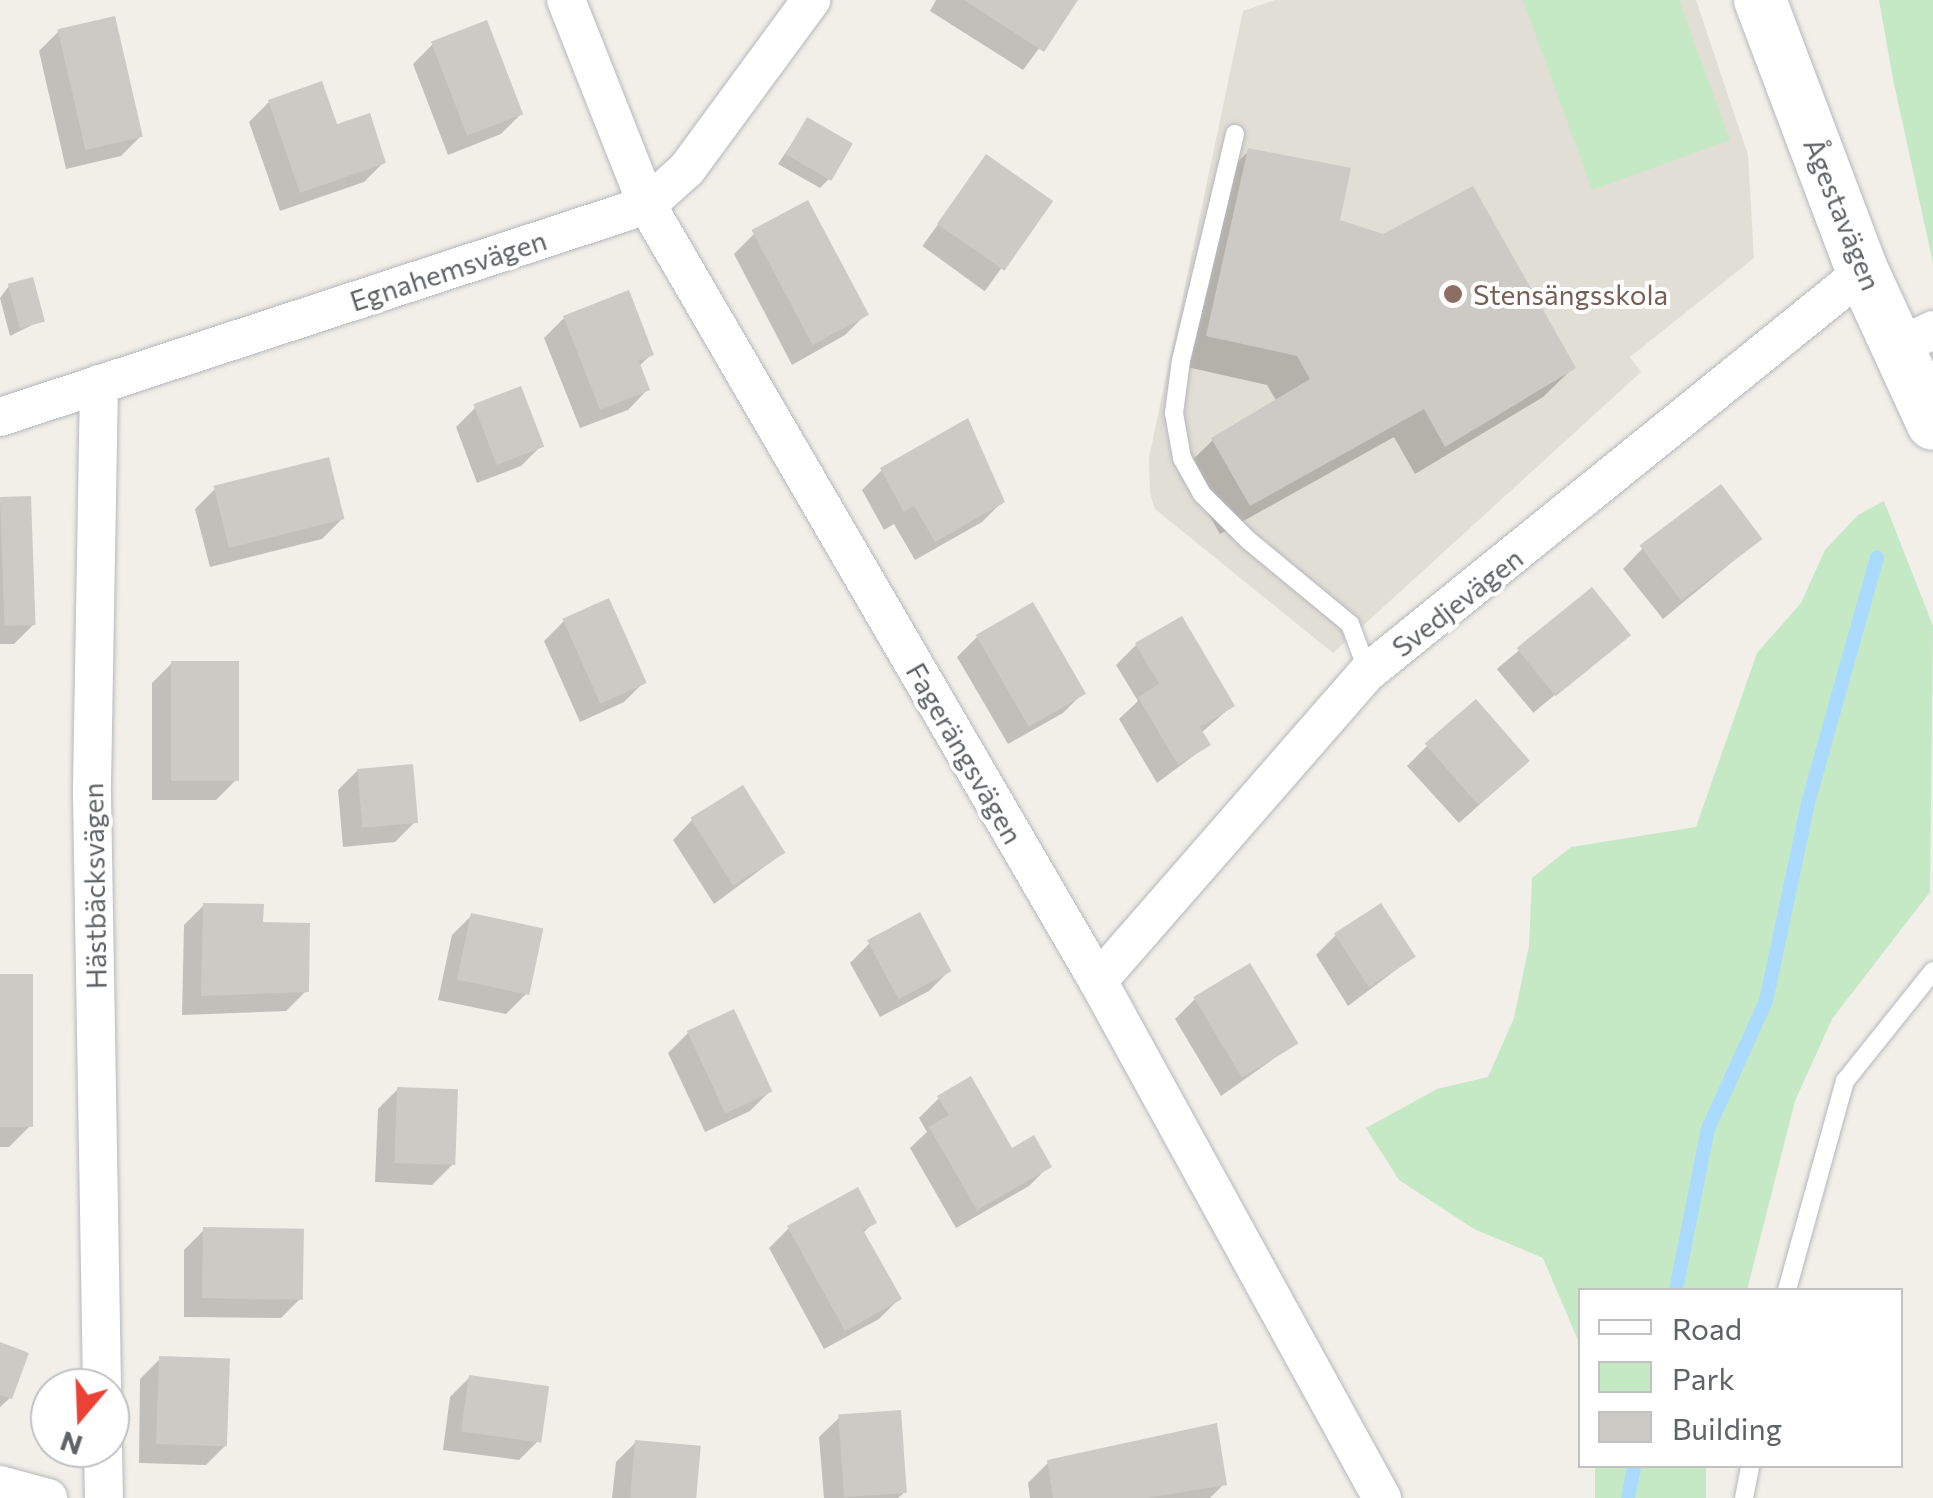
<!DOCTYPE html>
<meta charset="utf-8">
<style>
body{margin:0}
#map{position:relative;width:1933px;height:1498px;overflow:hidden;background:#f1efe8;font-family:Commissioner,sans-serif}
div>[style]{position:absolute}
.education>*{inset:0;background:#e1ded6}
.green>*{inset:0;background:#c5e8c5;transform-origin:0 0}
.shadow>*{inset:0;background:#0003;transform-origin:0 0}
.stream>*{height:14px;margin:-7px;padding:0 7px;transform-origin:7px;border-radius:7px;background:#aadaff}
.building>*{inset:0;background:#cccac5;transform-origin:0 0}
.roads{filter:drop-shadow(0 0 2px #b5b8bc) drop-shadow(0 0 2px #b5b8bc)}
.service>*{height:18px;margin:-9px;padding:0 9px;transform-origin:9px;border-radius:9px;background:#fff}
.minor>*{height:38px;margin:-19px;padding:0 19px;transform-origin:19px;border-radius:19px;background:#fff}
.secondary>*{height:52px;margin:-26px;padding:0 26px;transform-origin:26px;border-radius:26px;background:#fff}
.dots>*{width:28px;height:28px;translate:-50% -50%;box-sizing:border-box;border:5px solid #fff;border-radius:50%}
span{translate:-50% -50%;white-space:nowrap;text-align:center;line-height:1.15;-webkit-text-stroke:8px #fff;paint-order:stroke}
.street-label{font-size:28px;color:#5f6368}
.education-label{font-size:28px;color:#785e54}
.left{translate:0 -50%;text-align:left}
.legend{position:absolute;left:1578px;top:1288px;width:325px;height:180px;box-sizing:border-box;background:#fff;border:2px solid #bfc1c3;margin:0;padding:12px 18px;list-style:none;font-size:30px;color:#5f6368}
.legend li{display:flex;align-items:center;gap:20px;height:50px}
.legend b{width:50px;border:2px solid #bfc1c3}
.north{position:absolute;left:30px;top:1368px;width:100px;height:100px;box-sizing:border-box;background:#fff;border:2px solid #bfc1c3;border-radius:50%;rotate:199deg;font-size:28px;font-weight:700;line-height:40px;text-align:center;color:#5f6368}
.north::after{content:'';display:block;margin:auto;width:35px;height:45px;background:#ea4335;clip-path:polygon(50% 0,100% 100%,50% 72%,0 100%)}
</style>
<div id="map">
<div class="education">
<i style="clip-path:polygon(1275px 0,1696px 0,1748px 155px,1754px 258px,1630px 357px,1641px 372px,1333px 653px,1155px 509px,1150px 493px,1149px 458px,1243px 11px)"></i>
</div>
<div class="green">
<i style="clip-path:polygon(1523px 0,1679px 0,1730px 140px,1592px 190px)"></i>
<i style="clip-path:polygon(1879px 0,1933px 0,1933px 263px,1893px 79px)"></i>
<i style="clip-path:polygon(1884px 501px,1933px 626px,1930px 892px,1832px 1019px,1795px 1101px,1747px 1290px,1580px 1290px,1580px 1345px,1543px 1258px,1474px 1229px,1399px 1180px,1366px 1128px,1437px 1089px,1488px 1077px,1514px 1018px,1529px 946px,1532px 878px,1571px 847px,1696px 827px,1757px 653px,1801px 603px,1825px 550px,1858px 515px)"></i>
<i style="left:1595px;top:1466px;width:111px;height:32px"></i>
</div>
<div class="shadow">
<i style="clip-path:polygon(936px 0,1075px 0,1023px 70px,930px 11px)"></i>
<i style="clip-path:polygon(59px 31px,141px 136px,121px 156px,66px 169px,39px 51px)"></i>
<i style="clip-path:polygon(433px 44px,521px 114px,501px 134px,448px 155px,413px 64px)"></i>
<i style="clip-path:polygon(269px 102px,384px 162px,364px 182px,280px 211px,249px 122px)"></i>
<i style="clip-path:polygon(807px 121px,829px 179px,820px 188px,778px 164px)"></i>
<i style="clip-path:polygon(1249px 151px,1337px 222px,1573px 368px,1543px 397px,1415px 474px,1394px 437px,1220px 534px,1183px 469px,1213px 440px,1277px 402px,1267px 385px,1178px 365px,1219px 180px)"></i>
<i style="left:987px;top:157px;width:77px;height:110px;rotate:36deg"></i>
<i style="clip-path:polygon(754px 234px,865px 315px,845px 335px,792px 365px,734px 254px)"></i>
<i style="clip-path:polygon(9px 286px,42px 320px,10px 336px,0 298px)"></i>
<i style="clip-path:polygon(564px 318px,652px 354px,638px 367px,647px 390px,628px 410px,580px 428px,544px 338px)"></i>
<i style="clip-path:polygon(476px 407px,541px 446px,521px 466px,477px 483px,456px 427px)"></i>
<i style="clip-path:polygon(882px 470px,1002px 502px,982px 522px,915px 560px,894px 524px,884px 530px,862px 490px)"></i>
<i style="clip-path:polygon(215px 489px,342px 519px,322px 539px,210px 567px,195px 509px)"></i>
<i style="clip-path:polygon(0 500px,34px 624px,14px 644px,0 644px)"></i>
<i style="clip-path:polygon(1760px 539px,1663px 619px,1623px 569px,1642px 549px)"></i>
<i style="left:1591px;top:590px;width:57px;height:123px;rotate:50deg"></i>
<i style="clip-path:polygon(564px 621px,644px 682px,624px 702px,580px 722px,544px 641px)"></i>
<i style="clip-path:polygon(977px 637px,1083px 693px,1063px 713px,1008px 744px,957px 657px)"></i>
<i style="clip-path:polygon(1136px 645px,1232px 706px,1201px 733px,1208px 745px,1157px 783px,1119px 719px,1138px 701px,1116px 665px)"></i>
<i style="clip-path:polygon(172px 663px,236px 780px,216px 800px,152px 800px,152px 683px)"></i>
<i style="clip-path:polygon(1427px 746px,1507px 780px,1459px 823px,1407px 766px)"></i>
<i style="clip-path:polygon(358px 770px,415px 822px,395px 842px,343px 847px,338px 790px)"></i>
<i style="clip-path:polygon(692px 820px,783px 853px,714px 904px,673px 840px)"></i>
<i style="clip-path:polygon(204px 905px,261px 924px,306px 991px,286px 1011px,182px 1015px,184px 925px)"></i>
<i style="clip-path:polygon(472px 915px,526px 994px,506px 1014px,438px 1000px,452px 935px)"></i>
<i style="clip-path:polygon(1336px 935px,1413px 957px,1348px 1006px,1316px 955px)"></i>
<i style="clip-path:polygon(870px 943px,949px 971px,929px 991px,880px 1017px,850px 963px)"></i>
<i style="clip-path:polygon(0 976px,29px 1127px,9px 1147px,0 1147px)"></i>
<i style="clip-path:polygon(1195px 999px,1296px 1043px,1221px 1096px,1175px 1019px)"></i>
<i style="clip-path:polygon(688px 1033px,770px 1091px,750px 1111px,705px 1132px,668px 1053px)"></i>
<i style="clip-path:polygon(398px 1089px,452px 1165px,432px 1185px,375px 1182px,378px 1109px)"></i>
<i style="clip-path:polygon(939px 1098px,1011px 1151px,1049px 1166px,1029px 1186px,956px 1228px,910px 1148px,927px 1132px,919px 1118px)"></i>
<i style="clip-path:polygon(874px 1222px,862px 1234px,899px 1299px,879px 1319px,824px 1349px,769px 1248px,789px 1228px)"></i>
<i style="clip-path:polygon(204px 1230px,301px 1298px,281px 1318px,184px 1317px,184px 1250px)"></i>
<i style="clip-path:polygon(0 1345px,10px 1398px,0 1407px)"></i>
<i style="clip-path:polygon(160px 1359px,226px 1445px,206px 1465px,139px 1463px,140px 1379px)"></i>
<i style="clip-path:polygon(470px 1377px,539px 1440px,519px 1460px,443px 1450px,450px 1397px)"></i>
<i style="clip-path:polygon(840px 1417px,905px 1492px,898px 1498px,824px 1498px,819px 1437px)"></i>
<i style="clip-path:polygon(1215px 1426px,1224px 1484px,1210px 1498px,1030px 1498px,1028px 1483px,1048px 1463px)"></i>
<i style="clip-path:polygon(636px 1442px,694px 1498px,612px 1498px,616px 1462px)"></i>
</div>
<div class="stream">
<i style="left:1676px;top:1290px;width:164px;rotate:-78.8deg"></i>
<i style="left:1708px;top:1129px;width:141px;rotate:-65.6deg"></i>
<i style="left:1766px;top:1001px;width:202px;rotate:-78deg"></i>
<i style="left:1808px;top:803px;width:255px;rotate:-74.3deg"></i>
<i style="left:1628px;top:1498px;width:33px;rotate:-79deg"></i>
</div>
<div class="building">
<i style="clip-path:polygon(964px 0,1078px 0,1044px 52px)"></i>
<i style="left:115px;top:16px;width:124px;height:59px;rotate:77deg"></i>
<i style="left:487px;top:20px;width:101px;height:60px;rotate:69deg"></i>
<i style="clip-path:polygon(322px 81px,337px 124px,370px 113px,386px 163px,300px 193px,268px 100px)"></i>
<i style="left:807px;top:117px;width:53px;height:43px;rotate:30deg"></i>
<i style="clip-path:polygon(1248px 148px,1351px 168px,1340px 220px,1383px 234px,1473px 186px,1576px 368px,1445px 447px,1424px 409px,1250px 506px,1211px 438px,1310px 379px,1297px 356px,1206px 336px)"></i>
<i style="left:986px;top:154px;width:82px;height:85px;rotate:35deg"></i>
<i style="left:808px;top:200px;width:130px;height:64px;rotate:62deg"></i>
<i style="left:33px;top:277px;width:46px;height:26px;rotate:75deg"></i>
<i style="clip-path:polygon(629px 290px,654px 355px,639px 361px,650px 390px,600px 410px,563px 316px)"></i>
<i style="left:521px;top:386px;width:65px;height:51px;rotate:69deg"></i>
<i style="clip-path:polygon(968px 418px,1005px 502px,935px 542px,914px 506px,904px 512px,880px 468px)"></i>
<i style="left:329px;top:457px;width:64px;height:119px;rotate:76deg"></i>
<i style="left:1721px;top:484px;width:69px;height:102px;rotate:53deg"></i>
<i style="left:31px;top:496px;width:129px;height:31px;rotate:88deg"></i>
<i style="left:1592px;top:587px;width:62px;height:97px;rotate:51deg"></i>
<i style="left:609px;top:598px;width:93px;height:51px;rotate:66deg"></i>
<i style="left:1033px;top:602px;width:106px;height:66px;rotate:60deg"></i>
<i style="clip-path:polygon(1182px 616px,1235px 706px,1200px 727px,1211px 745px,1178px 765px,1138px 697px,1159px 684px,1135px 643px)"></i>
<i style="left:171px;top:661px;width:68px;height:120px"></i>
<i style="left:1476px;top:699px;width:82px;height:68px;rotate:49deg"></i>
<i style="left:413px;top:764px;width:59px;height:56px;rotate:85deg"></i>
<i style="left:743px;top:785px;width:80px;height:62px;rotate:58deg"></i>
<i style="clip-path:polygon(203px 903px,264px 904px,263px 922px,310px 923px,309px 992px,201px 996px)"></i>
<i style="left:1381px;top:903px;width:64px;height:56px;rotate:57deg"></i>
<i style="left:920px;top:912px;width:67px;height:60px;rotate:62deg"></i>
<i style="left:471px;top:913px;width:74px;height:68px;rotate:12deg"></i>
<i style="left:1250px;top:963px;width:94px;height:66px;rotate:59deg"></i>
<i style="left:0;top:974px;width:33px;height:153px"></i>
<i style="left:734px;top:1009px;width:91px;height:52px;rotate:65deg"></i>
<i style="clip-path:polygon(971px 1076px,1012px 1148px,1034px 1135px,1052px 1167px,977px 1210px,929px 1127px,949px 1115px,937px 1096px)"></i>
<i style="left:397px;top:1087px;width:61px;height:76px;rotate:2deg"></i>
<i style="clip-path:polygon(858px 1187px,877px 1223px,863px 1230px,902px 1299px,845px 1331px,787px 1226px)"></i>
<i style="left:203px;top:1227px;width:101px;height:71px;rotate:1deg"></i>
<i style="clip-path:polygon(0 1342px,29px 1353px,12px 1399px,0 1395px)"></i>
<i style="left:159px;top:1356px;width:71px;height:88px;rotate:2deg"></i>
<i style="left:469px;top:1375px;width:81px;height:57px;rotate:8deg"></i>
<i style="left:901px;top:1410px;width:83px;height:63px;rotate:86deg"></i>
<i style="clip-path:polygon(1217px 1423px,1227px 1485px,1146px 1498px,1053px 1498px,1047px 1460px)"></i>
<i style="left:635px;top:1440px;width:66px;height:58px;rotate:5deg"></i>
</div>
<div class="roads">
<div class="service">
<i style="left:1235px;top:134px;width:232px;rotate:103.4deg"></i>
<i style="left:1181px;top:360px;width:53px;rotate:97.5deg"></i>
<i style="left:1174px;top:413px;width:46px;rotate:79.9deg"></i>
<i style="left:1182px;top:458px;width:41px;rotate:60.9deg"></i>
<i style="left:1202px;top:494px;width:65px;rotate:45deg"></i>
<i style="left:1248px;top:540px;width:132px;rotate:39.5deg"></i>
<i style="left:1350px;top:624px;width:51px;rotate:69.4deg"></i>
<i style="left:1787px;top:1290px;width:217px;rotate:-74.5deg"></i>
<i style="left:1845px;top:1081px;width:141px;rotate:-51.3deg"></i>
<i style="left:1744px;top:1498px;width:33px;rotate:-79deg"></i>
</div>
<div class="minor">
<i style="left:566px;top:0;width:220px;rotate:68.4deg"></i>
<i style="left:647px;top:205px;width:898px;rotate:59.84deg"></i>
<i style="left:1098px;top:981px;width:590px;rotate:61.22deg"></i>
<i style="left:1899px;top:346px;width:38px;rotate:-25deg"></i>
<i style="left:99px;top:384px;width:412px;rotate:91deg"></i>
<i style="left:92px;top:796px;width:592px;rotate:89.03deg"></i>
<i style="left:0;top:417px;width:681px;rotate:-18.14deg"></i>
<i style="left:647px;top:205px;width:54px;rotate:-42deg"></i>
<i style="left:687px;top:169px;width:210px;rotate:-53.7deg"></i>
<i style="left:1098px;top:981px;width:410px;rotate:-48.9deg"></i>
<i style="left:1368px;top:672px;width:636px;rotate:-38.94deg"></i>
<i style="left:103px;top:1448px;width:50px;rotate:88.9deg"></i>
<i style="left:0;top:1485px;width:50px;rotate:15.2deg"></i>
</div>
<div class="secondary">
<i style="left:1760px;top:0;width:291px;rotate:69.3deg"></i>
<i style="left:1863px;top:272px;width:167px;rotate:65.3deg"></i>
</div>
</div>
<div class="dots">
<i style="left:1453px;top:294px;background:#8d6e63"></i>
</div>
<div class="street-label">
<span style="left:1843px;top:214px;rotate:68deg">Ågestavägen</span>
<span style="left:448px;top:270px;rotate:-18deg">Egnahemsvägen</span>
<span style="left:1457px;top:602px;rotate:-38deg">Svedjevägen</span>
<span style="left:965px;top:753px;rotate:60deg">Fagerängsvägen</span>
<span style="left:94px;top:886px;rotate:-91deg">Hästbäcksvägen</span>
</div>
<div class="education-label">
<span class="left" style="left:1473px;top:294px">Stensängsskola</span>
</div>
<ul class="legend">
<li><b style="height:12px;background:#fff"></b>Road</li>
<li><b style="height:28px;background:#c5e8c5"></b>Park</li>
<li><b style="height:28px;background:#cccac5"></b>Building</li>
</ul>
<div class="north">N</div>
</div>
